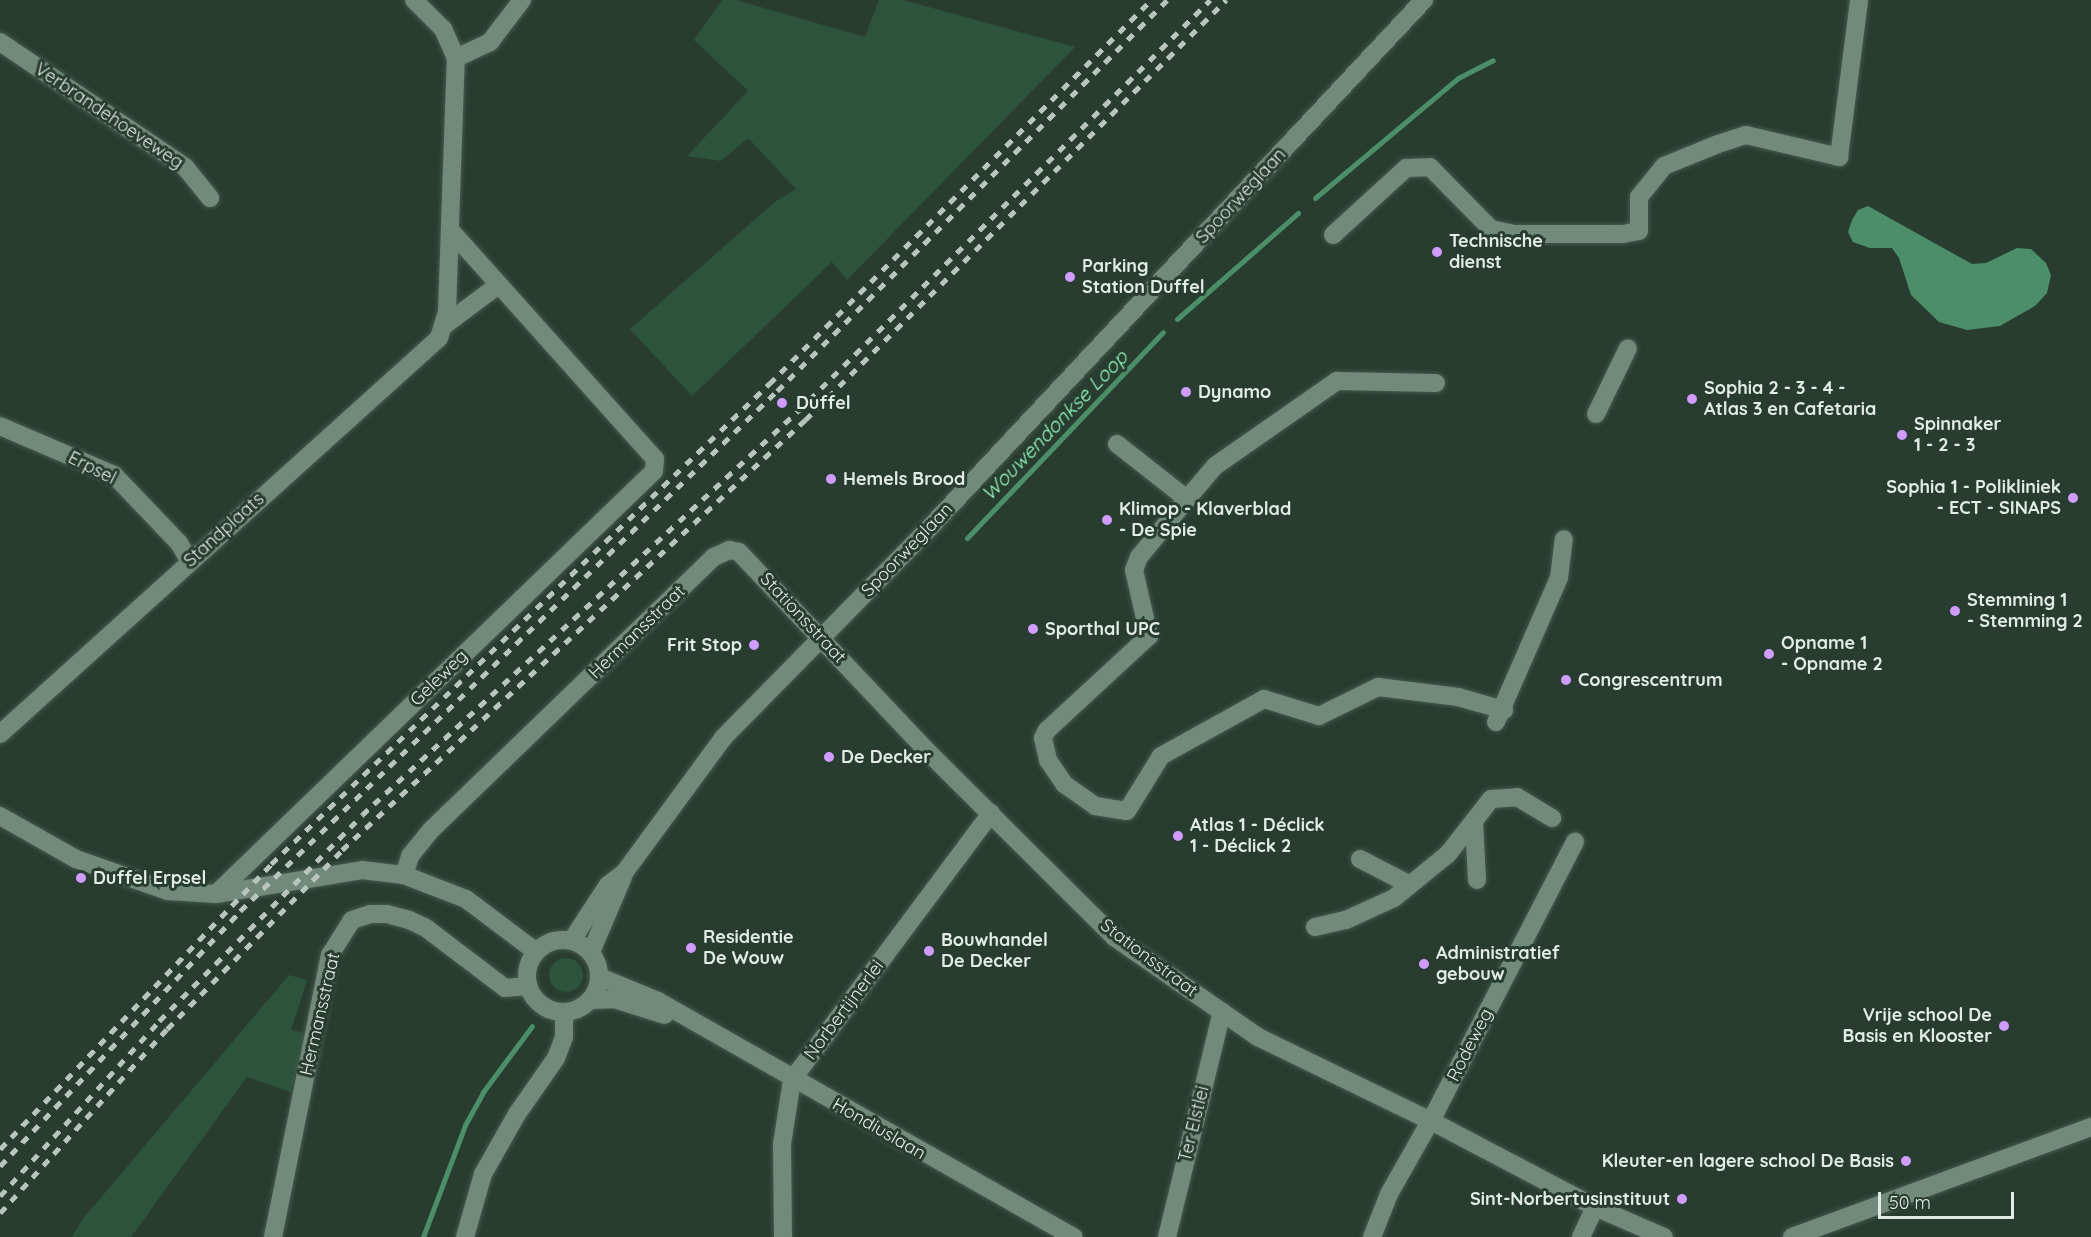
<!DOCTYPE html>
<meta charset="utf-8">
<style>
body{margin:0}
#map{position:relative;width:2091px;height:1237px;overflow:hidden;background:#283d30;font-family:Quicksand,sans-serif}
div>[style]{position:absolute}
.green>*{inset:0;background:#2d533d}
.round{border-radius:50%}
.water>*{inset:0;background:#4b8e69}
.stream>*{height:5px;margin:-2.5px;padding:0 2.5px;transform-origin:2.5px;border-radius:2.5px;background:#4b8e69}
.roads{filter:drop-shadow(0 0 2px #45584d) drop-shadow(0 0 2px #45584d)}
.minor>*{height:18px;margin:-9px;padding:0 9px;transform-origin:9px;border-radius:9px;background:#728a7b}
.minor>.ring{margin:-9px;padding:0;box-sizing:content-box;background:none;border:18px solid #728a7b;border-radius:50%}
.rail>*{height:4.5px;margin-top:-2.25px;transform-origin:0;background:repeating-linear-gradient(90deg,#b7c5bc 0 8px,transparent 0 16px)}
.dots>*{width:16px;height:16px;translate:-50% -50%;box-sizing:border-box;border:3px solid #283d30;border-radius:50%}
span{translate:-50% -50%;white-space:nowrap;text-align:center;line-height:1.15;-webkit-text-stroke:6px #283d30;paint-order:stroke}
.street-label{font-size:18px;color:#e0ece4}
.poi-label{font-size:18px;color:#e0ece4;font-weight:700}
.left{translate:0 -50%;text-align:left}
.right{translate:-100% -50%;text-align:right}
.water-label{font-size:20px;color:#95f5be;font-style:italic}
.scale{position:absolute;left:1878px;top:1192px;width:136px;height:27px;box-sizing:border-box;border:3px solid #e0ece4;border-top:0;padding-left:8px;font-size:18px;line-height:21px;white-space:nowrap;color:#e0ece4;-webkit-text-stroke:4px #283d30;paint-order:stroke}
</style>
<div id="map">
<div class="green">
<i style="clip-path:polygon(722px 0,736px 0,865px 37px,879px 0,903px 0,1075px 47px,847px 280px,832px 262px,692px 396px,630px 329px,776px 201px,796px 189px,748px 138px,721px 161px,687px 156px,748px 91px,694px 40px)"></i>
<i class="round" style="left:549px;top:958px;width:34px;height:34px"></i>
<i style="clip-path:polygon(289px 975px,307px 980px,291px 1030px,306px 1033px,291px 1092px,247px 1077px,131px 1237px,72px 1237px,82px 1220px)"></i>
</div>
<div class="water">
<i style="clip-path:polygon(1868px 206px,1972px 264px,1986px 263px,2017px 248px,2031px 249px,2046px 263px,2051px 275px,2047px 293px,2035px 306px,2000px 326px,1967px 330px,1939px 322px,1911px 295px,1899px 258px,1892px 248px,1870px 248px,1853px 242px,1848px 232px,1852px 220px,1858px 210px)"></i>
</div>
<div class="stream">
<i style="left:1315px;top:198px;width:187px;rotate:-40deg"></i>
<i style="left:1458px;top:78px;width:39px;rotate:-27deg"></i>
<i style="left:1177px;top:319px;width:161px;rotate:-41.2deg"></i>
<i style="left:967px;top:538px;width:284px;rotate:-46.4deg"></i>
<i style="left:423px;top:1237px;width:120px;rotate:-69.4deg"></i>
<i style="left:465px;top:1125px;width:38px;rotate:-61deg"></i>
<i style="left:483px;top:1092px;width:82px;rotate:-53.4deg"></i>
</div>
<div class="roads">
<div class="minor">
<i style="left:0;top:42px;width:223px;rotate:34deg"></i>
<i style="left:185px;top:167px;width:40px;rotate:51deg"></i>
<i style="left:456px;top:58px;width:38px;rotate:-25deg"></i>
<i style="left:490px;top:42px;width:53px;rotate:-52.7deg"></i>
<i style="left:1333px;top:235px;width:99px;rotate:-42.5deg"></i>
<i style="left:1406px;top:168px;width:24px;rotate:-2deg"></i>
<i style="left:1430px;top:167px;width:87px;rotate:45.5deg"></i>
<i style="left:1491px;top:229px;width:24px;rotate:12deg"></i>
<i style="left:1514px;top:234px;width:109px"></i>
<i style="left:1623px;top:234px;width:16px;rotate:-11deg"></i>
<i style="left:1639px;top:231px;width:34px;rotate:-90deg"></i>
<i style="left:1639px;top:197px;width:40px;rotate:-51deg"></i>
<i style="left:1664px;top:166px;width:58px;rotate:-22.2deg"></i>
<i style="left:1718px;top:144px;width:29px;rotate:-18deg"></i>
<i style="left:1746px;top:135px;width:96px;rotate:13.3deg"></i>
<i style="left:1839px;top:157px;width:158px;rotate:-82.7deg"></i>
<i style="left:445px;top:325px;width:65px;rotate:-36.9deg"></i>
<i style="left:1596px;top:414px;width:73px;rotate:-64.1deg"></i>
<i style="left:0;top:426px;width:124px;rotate:23.3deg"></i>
<i style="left:114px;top:475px;width:94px;rotate:46.3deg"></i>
<i style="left:179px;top:543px;width:20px;rotate:60deg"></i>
<i style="left:1117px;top:444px;width:89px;rotate:38.2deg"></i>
<i style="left:1187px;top:499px;width:43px;rotate:-49.7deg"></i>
<i style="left:1215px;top:466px;width:149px;rotate:-34.9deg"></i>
<i style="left:1337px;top:381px;width:99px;rotate:1.2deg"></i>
<i style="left:1187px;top:499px;width:75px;rotate:129.6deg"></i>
<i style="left:1139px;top:557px;width:14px;rotate:111deg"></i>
<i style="left:1134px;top:570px;width:68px;rotate:77.2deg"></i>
<i style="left:1149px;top:636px;width:139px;rotate:137.3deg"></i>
<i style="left:1047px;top:730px;width:9px;rotate:117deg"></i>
<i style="left:1043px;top:738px;width:23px;rotate:77deg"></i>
<i style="left:1048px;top:760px;width:29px;rotate:56deg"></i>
<i style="left:1064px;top:784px;width:38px;rotate:35deg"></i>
<i style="left:1095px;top:806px;width:32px;rotate:9deg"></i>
<i style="left:1127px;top:811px;width:65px;rotate:-58.3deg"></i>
<i style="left:1161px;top:756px;width:118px;rotate:-29deg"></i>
<i style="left:1264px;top:699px;width:58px;rotate:17.2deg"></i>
<i style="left:1319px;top:716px;width:66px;rotate:-26.2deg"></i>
<i style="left:1378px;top:687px;width:81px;rotate:7.1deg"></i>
<i style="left:1458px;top:697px;width:48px;rotate:15.8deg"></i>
<i style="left:1496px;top:722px;width:157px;rotate:-66.4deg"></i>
<i style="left:1559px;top:578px;width:39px;rotate:-83deg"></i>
<i style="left:0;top:734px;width:591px;rotate:-42.05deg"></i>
<i style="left:439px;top:338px;width:28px;rotate:-73deg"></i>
<i style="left:447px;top:311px;width:253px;rotate:-88deg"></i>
<i style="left:456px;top:58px;width:32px;rotate:-114deg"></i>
<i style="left:443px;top:29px;width:41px;rotate:-135deg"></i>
<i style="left:0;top:816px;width:87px;rotate:29.5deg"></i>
<i style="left:76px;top:859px;width:97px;rotate:19.2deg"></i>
<i style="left:168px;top:891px;width:48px;rotate:3.6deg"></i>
<i style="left:216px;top:894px;width:148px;rotate:-9.3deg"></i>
<i style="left:362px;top:870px;width:42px;rotate:6.8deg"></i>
<i style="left:404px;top:875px;width:66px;rotate:21.2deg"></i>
<i style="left:466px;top:899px;width:86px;rotate:37deg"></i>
<i style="left:1474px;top:821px;width:59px;rotate:87.1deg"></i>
<i style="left:1360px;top:859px;width:56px;rotate:27.5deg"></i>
<i style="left:404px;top:875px;width:20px;rotate:-72deg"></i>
<i style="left:410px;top:856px;width:32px;rotate:-51deg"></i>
<i style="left:430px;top:831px;width:395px;rotate:-44deg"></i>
<i style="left:714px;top:557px;width:17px;rotate:-25deg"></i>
<i style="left:729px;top:550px;width:10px;rotate:11deg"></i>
<i style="left:739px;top:552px;width:274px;rotate:46.6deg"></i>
<i style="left:927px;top:751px;width:264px;rotate:44.8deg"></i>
<i style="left:1114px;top:937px;width:175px;rotate:34.8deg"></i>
<i style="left:1258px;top:1037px;width:192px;rotate:25.9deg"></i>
<i style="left:1431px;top:1121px;width:185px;rotate:27.7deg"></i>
<i style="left:1595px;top:1207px;width:75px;rotate:23.5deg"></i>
<i style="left:216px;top:894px;width:609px;rotate:-44deg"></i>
<i style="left:654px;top:471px;width:12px;rotate:-85deg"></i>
<i style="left:655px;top:459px;width:307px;rotate:-131.8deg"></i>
<i style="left:1315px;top:927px;width:32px;rotate:-13deg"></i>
<i style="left:1346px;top:920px;width:53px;rotate:-24.6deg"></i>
<i style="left:1394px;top:898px;width:70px;rotate:-39.2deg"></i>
<i style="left:1448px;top:854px;width:70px;rotate:-52deg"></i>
<i style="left:1491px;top:799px;width:26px;rotate:-4deg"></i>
<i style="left:1517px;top:797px;width:41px;rotate:31deg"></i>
<i class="ring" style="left:527px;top:940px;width:54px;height:54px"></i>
<i style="left:572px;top:940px;width:66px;rotate:-56.8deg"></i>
<i style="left:608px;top:885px;width:20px;rotate:-37deg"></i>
<i style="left:624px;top:873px;width:167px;rotate:-53.7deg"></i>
<i style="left:723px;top:738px;width:301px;rotate:-45.5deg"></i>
<i style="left:934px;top:523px;width:717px;rotate:-46.87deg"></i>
<i style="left:591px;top:952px;width:82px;rotate:-66.9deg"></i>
<i style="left:600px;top:977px;width:63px;rotate:22.5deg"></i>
<i style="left:658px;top:1001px;width:478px;rotate:29.6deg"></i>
<i style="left:591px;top:1000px;width:23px;rotate:-2deg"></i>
<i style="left:614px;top:999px;width:53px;rotate:17.4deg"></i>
<i style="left:273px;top:1237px;width:288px;rotate:-78.6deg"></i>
<i style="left:330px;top:955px;width:41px;rotate:-57.8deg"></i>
<i style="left:352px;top:920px;width:19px;rotate:-18deg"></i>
<i style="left:370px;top:914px;width:17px"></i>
<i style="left:387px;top:914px;width:23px;rotate:15deg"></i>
<i style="left:409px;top:920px;width:19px;rotate:25deg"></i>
<i style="left:426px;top:928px;width:99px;rotate:37.2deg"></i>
<i style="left:505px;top:988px;width:23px;rotate:-5deg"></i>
<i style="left:465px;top:1237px;width:66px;rotate:-74.1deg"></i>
<i style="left:483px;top:1174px;width:69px;rotate:-60.5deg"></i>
<i style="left:517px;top:1114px;width:68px;rotate:-55.1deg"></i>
<i style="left:556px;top:1058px;width:22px;rotate:-69deg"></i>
<i style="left:564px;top:1037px;width:24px;rotate:-90deg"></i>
<i style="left:783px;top:1237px;width:93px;rotate:-90.6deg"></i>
<i style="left:782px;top:1144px;width:65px;rotate:-81.1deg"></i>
<i style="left:792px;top:1080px;width:333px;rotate:-53.3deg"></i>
<i style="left:1167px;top:1237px;width:232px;rotate:-76.3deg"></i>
<i style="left:1372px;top:1237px;width:46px;rotate:-68.4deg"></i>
<i style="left:1389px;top:1194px;width:98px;rotate:-60.5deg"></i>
<i style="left:1437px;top:1109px;width:301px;rotate:-62.7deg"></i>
<i style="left:1581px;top:1237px;width:33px;rotate:-65deg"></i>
<i style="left:1792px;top:1237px;width:319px;rotate:-20.2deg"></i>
</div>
</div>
<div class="rail">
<i style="left:0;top:1149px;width:393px;rotate:-46.4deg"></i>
<i style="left:271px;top:864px;width:692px;rotate:-43.95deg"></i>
<i style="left:769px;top:384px;width:542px;rotate:-45.15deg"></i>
<i style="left:0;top:1166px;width:350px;rotate:-46.7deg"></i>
<i style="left:240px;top:911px;width:748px;rotate:-44.08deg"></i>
<i style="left:777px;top:391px;width:552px;rotate:-45.07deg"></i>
<i style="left:0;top:1196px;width:236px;rotate:-47.7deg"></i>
<i style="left:159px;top:1021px;width:289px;rotate:-45.4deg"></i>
<i style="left:362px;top:815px;width:594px;rotate:-42.82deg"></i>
<i style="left:798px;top:411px;width:582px;rotate:-44.93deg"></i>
<i style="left:0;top:1213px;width:248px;rotate:-47.8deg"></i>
<i style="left:167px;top:1029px;width:250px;rotate:-45.6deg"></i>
<i style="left:342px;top:850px;width:632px;rotate:-42.88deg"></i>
<i style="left:805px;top:420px;width:595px;rotate:-44.93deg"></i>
</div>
<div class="dots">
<i style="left:1437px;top:252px;background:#d09dfe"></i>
<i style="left:1070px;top:277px;background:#d09dfe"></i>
<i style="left:1186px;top:392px;background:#d09dfe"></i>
<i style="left:1692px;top:399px;background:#d09dfe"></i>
<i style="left:782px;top:403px;background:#d09dfe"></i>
<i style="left:1902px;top:435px;background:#d09dfe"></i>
<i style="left:831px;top:479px;background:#d09dfe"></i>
<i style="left:2073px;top:498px;background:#d09dfe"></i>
<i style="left:1107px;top:520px;background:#d09dfe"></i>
<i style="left:1955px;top:611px;background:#d09dfe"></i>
<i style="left:1033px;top:629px;background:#d09dfe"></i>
<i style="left:754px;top:645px;background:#d09dfe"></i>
<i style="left:1769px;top:654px;background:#d09dfe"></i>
<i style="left:1566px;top:680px;background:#d09dfe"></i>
<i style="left:829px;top:757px;background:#d09dfe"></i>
<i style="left:1178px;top:836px;background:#d09dfe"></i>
<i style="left:81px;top:878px;background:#d09dfe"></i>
<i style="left:691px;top:948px;background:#d09dfe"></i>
<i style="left:929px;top:951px;background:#d09dfe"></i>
<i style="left:1424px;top:964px;background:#d09dfe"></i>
<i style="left:2004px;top:1026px;background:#d09dfe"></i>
<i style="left:1906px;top:1161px;background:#d09dfe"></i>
<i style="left:1682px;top:1199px;background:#d09dfe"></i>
</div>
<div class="street-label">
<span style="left:109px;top:116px;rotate:34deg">Verbrandehoeveweg</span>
<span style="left:1241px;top:196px;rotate:-47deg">Spoorweglaan</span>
<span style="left:92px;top:468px;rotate:27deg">Erpsel</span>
<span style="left:224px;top:530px;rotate:-42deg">Standplaats</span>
<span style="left:907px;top:550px;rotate:-46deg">Spoorweglaan</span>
<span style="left:803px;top:618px;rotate:47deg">Stationsstraat</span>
<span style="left:637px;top:632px;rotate:-44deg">Hermansstraat</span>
<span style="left:439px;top:678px;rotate:-44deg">Geleweg</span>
<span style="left:1149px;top:958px;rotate:37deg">Stationsstraat</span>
<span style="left:844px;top:1010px;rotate:-53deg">Norbertijnerlei</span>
<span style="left:320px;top:1014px;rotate:-77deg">Hermansstraat</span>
<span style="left:1470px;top:1045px;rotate:-63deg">Rodeweg</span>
<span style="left:1194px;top:1124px;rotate:-76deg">Ter Elstlei</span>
<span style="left:879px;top:1129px;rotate:30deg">Hondiuslaan</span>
</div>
<div class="poi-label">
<span class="left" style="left:1449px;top:252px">Technische<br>dienst</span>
<span class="left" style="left:1082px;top:277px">Parking<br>Station Duffel</span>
<span class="left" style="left:1704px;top:399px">Sophia 2 - 3 - 4 -<br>Atlas 3 en Cafetaria</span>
<span class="left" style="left:1198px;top:392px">Dynamo</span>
<span class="left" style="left:796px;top:403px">Duffel</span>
<span class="left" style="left:1914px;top:435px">Spinnaker<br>1 - 2 - 3</span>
<span class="left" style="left:843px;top:479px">Hemels Brood</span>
<span class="right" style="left:2061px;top:498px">Sophia 1 - Polikliniek<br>- ECT - SINAPS</span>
<span class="left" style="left:1119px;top:520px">Klimop - Klaverblad<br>- De Spie</span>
<span class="left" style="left:1967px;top:611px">Stemming 1<br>- Stemming 2</span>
<span class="left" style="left:1045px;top:629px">Sporthal UPC</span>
<span class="left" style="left:1781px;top:654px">Opname 1<br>- Opname 2</span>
<span class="right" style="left:742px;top:645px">Frit Stop</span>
<span class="left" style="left:1578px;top:680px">Congrescentrum</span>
<span class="left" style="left:841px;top:757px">De Decker</span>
<span class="left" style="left:1190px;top:836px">Atlas 1 - Déclick<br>1 - Déclick 2</span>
<span class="left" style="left:93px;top:878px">Duffel Erpsel</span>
<span class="left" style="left:703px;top:948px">Residentie<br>De Wouw</span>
<span class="left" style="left:941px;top:951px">Bouwhandel<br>De Decker</span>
<span class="left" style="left:1436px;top:964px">Administratief<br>gebouw</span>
<span class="right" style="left:1992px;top:1026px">Vrije school De<br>Basis en Klooster</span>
<span class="right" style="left:1894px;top:1161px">Kleuter-en lagere school De Basis</span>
<span class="right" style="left:1670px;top:1199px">Sint-Norbertusinstituut</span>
</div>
<div class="water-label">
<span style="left:1054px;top:425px;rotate:-46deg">Wouwendonkse Loop</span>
</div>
<div class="scale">50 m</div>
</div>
